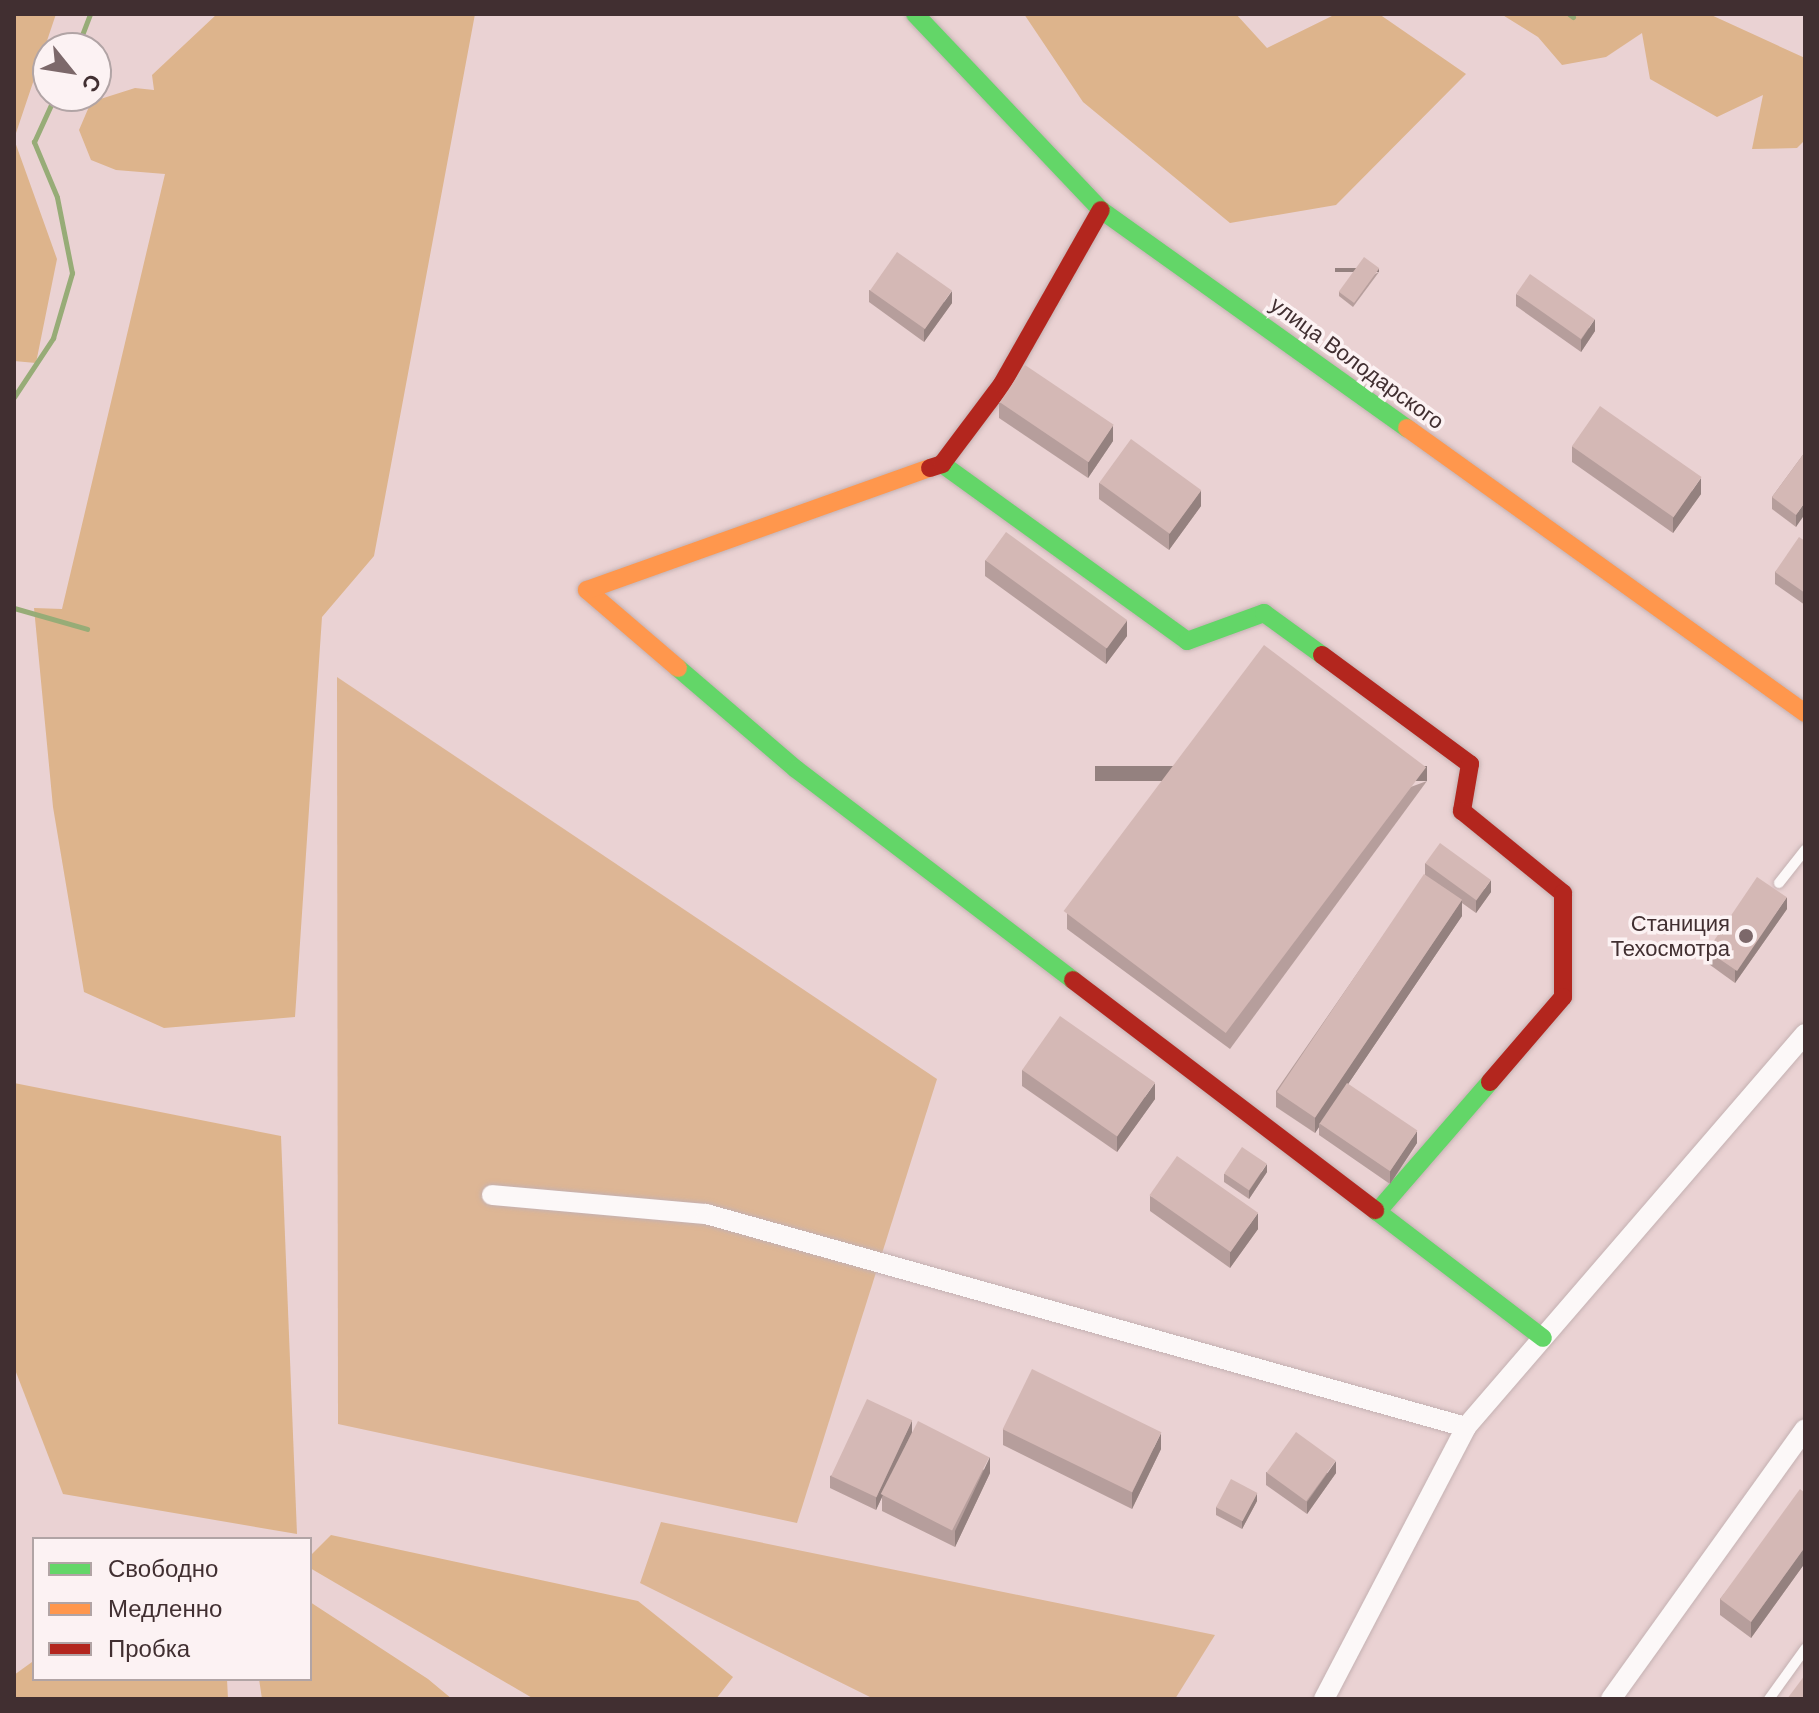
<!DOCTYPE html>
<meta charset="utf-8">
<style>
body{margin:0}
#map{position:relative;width:1819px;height:1713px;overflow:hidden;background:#ead2d3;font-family:Helvetica,sans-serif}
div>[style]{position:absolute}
.green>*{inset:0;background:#ddb695}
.forest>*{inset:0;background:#ddb48c}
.stream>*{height:5px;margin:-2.5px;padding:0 2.5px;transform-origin:2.5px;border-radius:2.5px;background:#97ac77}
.roads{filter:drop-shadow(0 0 2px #c4b1b2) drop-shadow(0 0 2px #c4b1b2)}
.lane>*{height:10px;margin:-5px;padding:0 5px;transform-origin:5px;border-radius:5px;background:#fcf8f8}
.street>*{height:20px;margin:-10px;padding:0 10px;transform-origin:10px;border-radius:10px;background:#fcf8f8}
.fast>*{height:18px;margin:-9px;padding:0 9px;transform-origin:9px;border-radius:9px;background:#63d668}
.slow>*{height:18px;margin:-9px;padding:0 9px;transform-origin:9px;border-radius:9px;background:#ff974d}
.jam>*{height:18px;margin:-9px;padding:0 9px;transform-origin:9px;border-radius:9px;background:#b3261e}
.wall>*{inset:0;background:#b69e9c}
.shaded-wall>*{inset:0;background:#94817f;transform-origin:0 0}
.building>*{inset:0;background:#d4b8b5;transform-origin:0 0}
.dots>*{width:22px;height:22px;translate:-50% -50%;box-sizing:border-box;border:4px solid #fcf2f3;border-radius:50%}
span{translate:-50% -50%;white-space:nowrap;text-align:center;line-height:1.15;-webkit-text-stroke:7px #fcf2f3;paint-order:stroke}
.street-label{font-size:22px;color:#412f31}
.poi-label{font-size:22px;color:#412f31}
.right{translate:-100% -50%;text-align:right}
.frame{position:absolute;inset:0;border:16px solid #412f31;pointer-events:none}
.legend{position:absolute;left:32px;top:1537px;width:280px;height:144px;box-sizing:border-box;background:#fcf2f3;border:2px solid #b1a4a5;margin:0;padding:10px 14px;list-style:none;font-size:24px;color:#412f31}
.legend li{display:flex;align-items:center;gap:16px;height:40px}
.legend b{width:40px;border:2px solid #b1a4a5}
.north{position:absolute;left:32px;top:32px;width:80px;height:80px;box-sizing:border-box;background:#fcf2f3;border:2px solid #b1a4a5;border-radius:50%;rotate:120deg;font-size:22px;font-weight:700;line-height:32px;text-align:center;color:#412f31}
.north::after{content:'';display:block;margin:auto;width:28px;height:36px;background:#7c686a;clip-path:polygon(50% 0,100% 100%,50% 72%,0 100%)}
</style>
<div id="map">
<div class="green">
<i style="clip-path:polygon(337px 677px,937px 1079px,797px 1523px,338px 1424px)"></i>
<i style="clip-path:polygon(661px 1522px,1028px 1597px,1215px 1635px,1175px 1699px,874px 1699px,640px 1583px)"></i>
</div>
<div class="forest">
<i style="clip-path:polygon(14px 14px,56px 14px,14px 139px,57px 259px,36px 363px,14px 361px)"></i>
<i style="clip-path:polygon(217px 14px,475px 14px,374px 556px,322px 617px,295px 1017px,164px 1028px,84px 992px,53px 807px,34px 608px,62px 609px,165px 174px,116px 170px,91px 160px,79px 130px,91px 102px,135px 88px,154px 90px,152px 75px)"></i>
<i style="clip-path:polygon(1024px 14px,1236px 14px,1267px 48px,1336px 14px,1379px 14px,1466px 74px,1336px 205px,1230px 223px,1083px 102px)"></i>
<i style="clip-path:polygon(1501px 14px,1709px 14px,1805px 58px,1805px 140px,1797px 148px,1752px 149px,1763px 95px,1717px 117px,1650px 79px,1642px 33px,1606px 57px,1562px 65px,1538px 37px)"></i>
<i style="clip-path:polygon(14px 1083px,281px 1136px,297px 1534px,63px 1494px,14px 1367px)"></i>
<i style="clip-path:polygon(331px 1535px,638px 1601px,733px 1677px,716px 1699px,534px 1699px,310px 1568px,310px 1556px)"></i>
<i style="clip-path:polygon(310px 1602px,428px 1679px,452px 1699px,262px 1699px,259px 1679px,310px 1679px)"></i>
<i style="clip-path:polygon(32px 1662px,34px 1679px,227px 1679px,228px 1699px,14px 1699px,14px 1675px)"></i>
</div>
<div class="stream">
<i style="left:1569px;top:14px;width:5px;rotate:37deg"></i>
<i style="left:77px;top:48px;width:36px;rotate:-69deg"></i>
<i style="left:14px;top:397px;width:71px;rotate:-56.5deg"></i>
<i style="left:53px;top:338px;width:68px;rotate:-73.7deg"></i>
<i style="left:72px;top:273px;width:77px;rotate:-101.2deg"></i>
<i style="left:57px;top:197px;width:60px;rotate:-112.7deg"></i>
<i style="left:34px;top:142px;width:51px;rotate:-65.5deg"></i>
<i style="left:14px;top:608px;width:76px;rotate:16deg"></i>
</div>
<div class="roads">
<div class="lane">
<i style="left:1779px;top:883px;width:42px;rotate:-51.8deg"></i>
<i style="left:1769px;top:1699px;width:62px;rotate:-54.2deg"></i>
</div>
<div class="street">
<i style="left:492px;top:1195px;width:215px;rotate:5.1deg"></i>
<i style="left:706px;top:1214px;width:789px;rotate:15.66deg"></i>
<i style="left:1324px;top:1699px;width:307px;rotate:-62.4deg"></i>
<i style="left:1466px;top:1427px;width:519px;rotate:-49.22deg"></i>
<i style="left:1611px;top:1699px;width:332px;rotate:-54.3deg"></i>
</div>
<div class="fast">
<i style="left:915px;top:14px;width:270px;rotate:46.5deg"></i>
<i style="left:1101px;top:210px;width:376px;rotate:35.5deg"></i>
<i style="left:942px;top:464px;width:302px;rotate:35.8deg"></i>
<i style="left:1187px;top:641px;width:82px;rotate:-20deg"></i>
<i style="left:1264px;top:613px;width:72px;rotate:35.9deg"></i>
<i style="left:678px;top:668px;width:155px;rotate:40.6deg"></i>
<i style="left:796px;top:769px;width:348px;rotate:37.3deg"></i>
<i style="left:1375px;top:1210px;width:211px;rotate:37.3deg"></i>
<i style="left:1377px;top:1212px;width:172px;rotate:-49deg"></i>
</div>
<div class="slow">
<i style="left:1407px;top:428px;width:490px;rotate:35.6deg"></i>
<i style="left:678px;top:668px;width:120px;rotate:-139.4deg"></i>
<i style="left:587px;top:590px;width:364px;rotate:-19.6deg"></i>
</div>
<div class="jam">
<i style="left:930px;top:468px;width:13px;rotate:-18deg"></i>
<i style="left:942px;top:464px;width:100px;rotate:-53.1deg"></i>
<i style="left:1002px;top:384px;width:200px;rotate:-60.4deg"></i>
<i style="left:1322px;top:655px;width:184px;rotate:36.4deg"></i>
<i style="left:1470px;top:764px;width:48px;rotate:99.7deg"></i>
<i style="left:1462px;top:811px;width:130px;rotate:39.1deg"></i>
<i style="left:1563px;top:893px;width:104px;rotate:90deg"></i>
<i style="left:1563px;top:997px;width:112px;rotate:130.7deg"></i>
<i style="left:1073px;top:980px;width:380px;rotate:37.3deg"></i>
</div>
</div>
<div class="wall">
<i style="clip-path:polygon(1379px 272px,1353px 307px,1339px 296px,1339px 292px)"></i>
<i style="clip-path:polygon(869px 290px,952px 303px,924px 342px,869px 302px)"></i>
<i style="clip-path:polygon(1516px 294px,1595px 331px,1581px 352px,1516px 306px)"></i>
<i style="clip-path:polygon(999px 402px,1113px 441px,1088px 478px,999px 418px)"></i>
<i style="clip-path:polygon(1572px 446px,1701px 494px,1673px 533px,1572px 462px)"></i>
<i style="clip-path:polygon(1805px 452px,1796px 527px,1772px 509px,1772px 497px)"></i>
<i style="clip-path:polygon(1099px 483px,1201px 506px,1169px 550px,1099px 499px)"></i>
<i style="clip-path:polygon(1805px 541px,1805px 605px,1775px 584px,1775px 572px)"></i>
<i style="clip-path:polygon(985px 560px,1127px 636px,1106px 664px,985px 576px)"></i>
<i style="clip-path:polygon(1427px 781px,1230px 1049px,1067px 929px,1067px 913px)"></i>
<i style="clip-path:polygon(1425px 863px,1491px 892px,1476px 913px,1462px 903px,1462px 916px,1348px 1084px,1417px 1143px,1390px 1184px,1319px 1135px,1319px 1127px,1315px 1133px,1276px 1107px,1276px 1091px,1425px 875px)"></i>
<i style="clip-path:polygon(1787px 909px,1735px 983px,1706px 962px,1706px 950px)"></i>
<i style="clip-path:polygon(1022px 1070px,1155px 1099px,1117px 1152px,1022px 1086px)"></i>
<i style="clip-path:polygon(1267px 1172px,1249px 1199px,1224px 1182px,1224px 1174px)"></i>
<i style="clip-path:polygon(1150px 1196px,1258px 1229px,1230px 1268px,1150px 1211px)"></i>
<i style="clip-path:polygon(1003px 1429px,1161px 1449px,1132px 1509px,1003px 1445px)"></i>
<i style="clip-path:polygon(912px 1432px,990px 1473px,955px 1547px,882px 1511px,882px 1497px,876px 1510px,830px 1488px,830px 1476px)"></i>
<i style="clip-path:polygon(1266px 1472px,1336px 1473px,1307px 1514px,1266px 1485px)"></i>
<i style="clip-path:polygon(1805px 1493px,1805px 1563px,1751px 1638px,1720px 1615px,1720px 1599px)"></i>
<i style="clip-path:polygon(1257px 1501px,1242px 1529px,1216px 1515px,1216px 1507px)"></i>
</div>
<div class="shaded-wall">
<i style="left:1379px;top:268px;width:4px;height:44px;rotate:90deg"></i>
<i style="clip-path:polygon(952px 291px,952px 303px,924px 342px,924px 330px)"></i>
<i style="clip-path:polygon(1595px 319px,1595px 331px,1581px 352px,1581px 340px)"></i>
<i style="clip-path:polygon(1113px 425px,1113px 441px,1088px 478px,1088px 462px)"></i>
<i style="clip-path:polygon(1701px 478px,1701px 494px,1673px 533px,1673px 518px)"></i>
<i style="clip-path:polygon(1201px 490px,1201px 506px,1169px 550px,1169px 534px)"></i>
<i style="clip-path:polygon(1805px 502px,1805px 514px,1796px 527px,1796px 515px)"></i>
<i style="clip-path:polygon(1127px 620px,1127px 636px,1106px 664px,1106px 648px)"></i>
<i style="left:1427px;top:766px;width:15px;height:332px;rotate:90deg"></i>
<i style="clip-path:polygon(1491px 880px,1491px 892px,1476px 913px,1476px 901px)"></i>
<i style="clip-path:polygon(1787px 897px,1787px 909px,1735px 983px,1735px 971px)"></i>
<i style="clip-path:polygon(1462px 900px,1462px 916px,1321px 1124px,1319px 1123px,1319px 1127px,1315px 1133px,1315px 1117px)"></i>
<i style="clip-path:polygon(1155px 1083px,1155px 1099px,1117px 1152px,1117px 1136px)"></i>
<i style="clip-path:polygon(1417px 1131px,1417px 1143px,1390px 1184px,1390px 1171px)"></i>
<i style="clip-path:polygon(1267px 1164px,1267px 1172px,1249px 1199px,1249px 1191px)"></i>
<i style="clip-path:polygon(1258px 1213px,1258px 1229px,1230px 1268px,1230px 1252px)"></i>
<i style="clip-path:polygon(912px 1420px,912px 1432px,876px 1510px,876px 1498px)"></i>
<i style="clip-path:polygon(1161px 1433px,1161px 1449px,1132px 1509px,1132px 1493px)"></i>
<i style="clip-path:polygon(990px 1457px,990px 1473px,955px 1547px,955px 1531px)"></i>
<i style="clip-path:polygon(1336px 1461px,1336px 1473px,1307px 1514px,1307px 1502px)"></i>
<i style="clip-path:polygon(1257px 1493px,1257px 1501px,1242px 1529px,1242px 1521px)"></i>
<i style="clip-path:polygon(1805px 1547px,1805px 1563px,1751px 1638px,1751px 1622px)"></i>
</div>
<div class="building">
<i style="left:897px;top:252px;width:67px;height:47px;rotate:35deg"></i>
<i style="left:1364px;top:257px;width:19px;height:43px;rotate:36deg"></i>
<i style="left:1530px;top:274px;width:79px;height:24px;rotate:35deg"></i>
<i style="left:1025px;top:365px;width:107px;height:45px;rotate:34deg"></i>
<i style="left:1600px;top:406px;width:124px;height:49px;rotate:35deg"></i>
<i style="left:1131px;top:439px;width:87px;height:54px;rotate:36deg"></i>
<i style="clip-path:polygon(1805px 452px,1805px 502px,1796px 515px,1772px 497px)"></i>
<i style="left:1006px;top:532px;width:150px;height:35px;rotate:36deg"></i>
<i style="clip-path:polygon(1799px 537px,1805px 541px,1805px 593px,1775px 572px)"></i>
<i style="left:1264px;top:645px;width:203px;height:333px;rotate:37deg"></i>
<i style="left:1440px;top:843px;width:63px;height:25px;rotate:36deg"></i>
<i style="left:1424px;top:874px;width:46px;height:263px;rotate:34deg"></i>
<i style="left:1757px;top:877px;width:36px;height:89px;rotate:34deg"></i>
<i style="left:1060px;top:1016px;width:116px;height:66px;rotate:35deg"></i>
<i style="left:1347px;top:1083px;width:85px;height:49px;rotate:34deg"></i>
<i style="left:1242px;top:1147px;width:30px;height:32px;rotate:34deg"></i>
<i style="left:1177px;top:1156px;width:99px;height:48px;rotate:35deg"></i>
<i style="left:1032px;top:1369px;width:144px;height:67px;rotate:26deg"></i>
<i style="left:867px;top:1399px;width:50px;height:85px;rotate:25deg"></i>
<i style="left:918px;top:1421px;width:80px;height:82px;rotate:27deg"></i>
<i style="left:1296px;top:1432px;width:49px;height:50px;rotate:36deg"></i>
<i style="left:1231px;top:1479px;width:30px;height:32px;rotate:28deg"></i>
<i style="clip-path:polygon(1800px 1489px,1805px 1493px,1805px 1547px,1751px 1622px,1720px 1599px)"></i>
<i style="clip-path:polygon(1805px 1675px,1805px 1699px,1787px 1699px)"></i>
</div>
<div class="dots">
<i style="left:1746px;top:936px;background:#7c686a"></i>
</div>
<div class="street-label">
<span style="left:1357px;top:363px;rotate:36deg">улица Володарского</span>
</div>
<div class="poi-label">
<span class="right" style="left:1730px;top:936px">Станиция<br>Техосмотра</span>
</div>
<div class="frame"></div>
<ul class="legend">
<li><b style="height:10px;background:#63d668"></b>Свободно</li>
<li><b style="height:10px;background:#ff974d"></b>Медленно</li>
<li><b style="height:10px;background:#b3261e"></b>Пробка</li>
</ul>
<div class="north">С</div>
</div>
